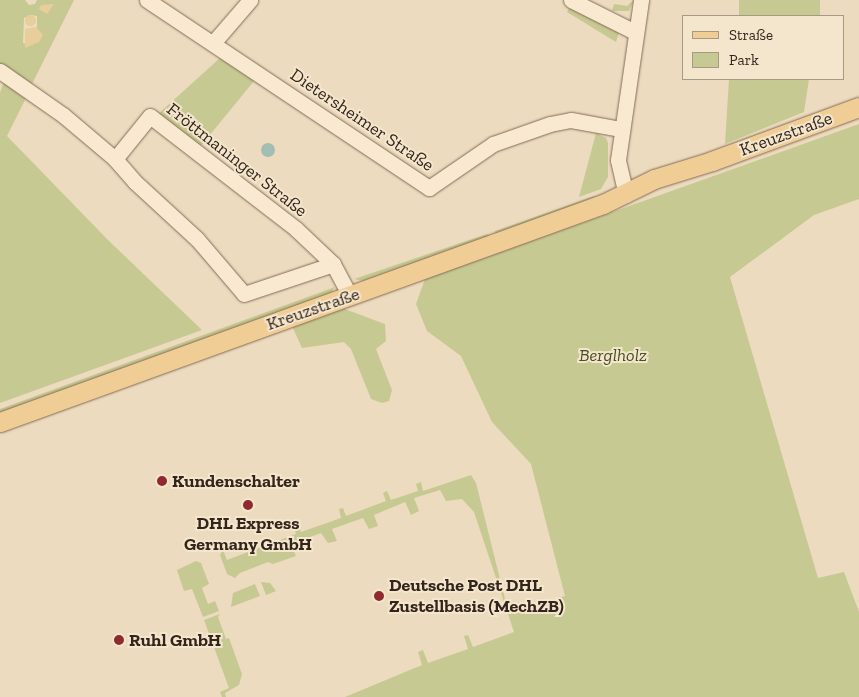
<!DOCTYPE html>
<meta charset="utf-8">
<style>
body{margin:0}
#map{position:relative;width:859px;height:697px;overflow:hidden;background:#ecdbbe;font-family:"Zilla Slab",serif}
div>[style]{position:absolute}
.green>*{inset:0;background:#c7c992;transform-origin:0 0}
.sand>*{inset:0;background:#e8ce9b}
.round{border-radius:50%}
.water>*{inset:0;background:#a1beb3}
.roads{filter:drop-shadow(0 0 1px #846b57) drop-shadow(0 0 1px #846b57)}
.minor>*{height:15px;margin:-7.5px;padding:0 7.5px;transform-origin:7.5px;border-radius:7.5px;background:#f8e9d0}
.major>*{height:19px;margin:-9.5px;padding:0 9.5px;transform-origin:9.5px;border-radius:9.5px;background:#f0cd95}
.dots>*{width:14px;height:14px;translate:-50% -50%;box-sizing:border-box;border:2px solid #f4e6cd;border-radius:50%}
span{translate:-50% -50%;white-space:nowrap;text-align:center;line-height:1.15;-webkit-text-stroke:4px #f4e6cd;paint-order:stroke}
.street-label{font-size:18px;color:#33251b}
.park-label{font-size:18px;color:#474f23;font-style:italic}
.poi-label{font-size:18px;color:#33251b;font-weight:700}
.left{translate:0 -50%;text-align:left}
.legend{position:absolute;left:682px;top:15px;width:162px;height:65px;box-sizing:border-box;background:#f4e6cd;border:1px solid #a79986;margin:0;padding:6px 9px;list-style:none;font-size:15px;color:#33251b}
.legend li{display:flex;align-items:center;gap:10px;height:25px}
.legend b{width:25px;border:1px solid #a79986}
</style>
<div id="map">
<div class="green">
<i style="clip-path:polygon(evenodd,0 0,25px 0,29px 5px,35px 4px,37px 0,74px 0,30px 88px,0 66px,0 0,31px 15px,37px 16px,37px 42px,29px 45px,23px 43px,24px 18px,31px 15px)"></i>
<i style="clip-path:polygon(634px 0,629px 11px,612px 11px,614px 4px,627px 6px)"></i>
<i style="left:739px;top:0;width:81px;height:16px"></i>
<i style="clip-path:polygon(569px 8px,619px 32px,616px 42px,567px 12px)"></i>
<i style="clip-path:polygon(220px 58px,254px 81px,200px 147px,157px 115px)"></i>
<i style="clip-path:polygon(729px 79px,809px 79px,804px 112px,725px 144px)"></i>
<i style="clip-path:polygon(4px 81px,27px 96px,7px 136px,108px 240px,202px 330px,0 403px,0 93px)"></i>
<i style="clip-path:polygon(859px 124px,859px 199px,814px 215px,730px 277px,818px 578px,844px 572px,859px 612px,859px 697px,345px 697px,422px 665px,418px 652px,423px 650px,428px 663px,468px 649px,464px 636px,468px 635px,473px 647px,514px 632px,474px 512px,462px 499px,446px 501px,440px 490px,414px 498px,419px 511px,411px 515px,405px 502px,374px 515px,378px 526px,369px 529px,363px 518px,332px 529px,337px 541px,328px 543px,321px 533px,291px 544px,296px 556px,273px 564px,268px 562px,240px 573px,235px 578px,227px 574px,220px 555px,223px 550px,227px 560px,296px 534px,293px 526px,298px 524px,301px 532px,341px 518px,339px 509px,343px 508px,346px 516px,386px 501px,383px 493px,387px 491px,391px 500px,418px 491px,416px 484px,421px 482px,423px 491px,471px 475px,476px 483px,508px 611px,565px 596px,531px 464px,492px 422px,461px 356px,427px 331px,416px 304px,425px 279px)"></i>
<i style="clip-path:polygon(596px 133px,606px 138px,608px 143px,608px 177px,601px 189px,579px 197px)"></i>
<i style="clip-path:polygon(594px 196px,595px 197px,495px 234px,495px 231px)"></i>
<i style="clip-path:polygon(487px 234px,489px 236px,363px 281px,354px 279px)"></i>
<i style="clip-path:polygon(335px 287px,330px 294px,0 415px,0 409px)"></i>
<i style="clip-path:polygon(342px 308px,385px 324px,386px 341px,376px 349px,392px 390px,389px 401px,382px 403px,371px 399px,351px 349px,344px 342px,302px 348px,292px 326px)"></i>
<i style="clip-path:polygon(196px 561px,201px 563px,209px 584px,202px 588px,208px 604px,215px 601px,219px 611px,203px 617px,192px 589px,184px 591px,177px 570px)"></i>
<i style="clip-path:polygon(261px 582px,270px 583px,276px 591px,266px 595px)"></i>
<i style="clip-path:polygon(255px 584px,260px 596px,231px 607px,233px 593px)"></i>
<i style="clip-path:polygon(220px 614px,218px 617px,226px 639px,229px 638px,242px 674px,239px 685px,225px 693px,226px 697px,222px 697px,220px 692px,229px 688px,204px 620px)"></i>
</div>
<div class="sand">
<i style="clip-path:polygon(54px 4px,47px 14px,39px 9px,41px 5px)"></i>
<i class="round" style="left:24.5px;top:14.5px;width:11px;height:11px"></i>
<i style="clip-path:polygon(36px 27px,43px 35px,39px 42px,25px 48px,25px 29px)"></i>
</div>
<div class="water">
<i class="round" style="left:261px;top:143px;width:14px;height:14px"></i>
</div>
<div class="roads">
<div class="minor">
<i style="left:147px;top:0;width:339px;rotate:33.7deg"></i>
<i style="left:429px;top:188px;width:78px;rotate:-34.5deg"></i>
<i style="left:493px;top:144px;width:60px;rotate:-19.3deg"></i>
<i style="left:550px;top:124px;width:21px;rotate:-11deg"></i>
<i style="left:571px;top:120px;width:51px;rotate:10.2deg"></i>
<i style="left:571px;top:0;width:72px;rotate:26.6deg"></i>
<i style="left:213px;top:43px;width:57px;rotate:-49.3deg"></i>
<i style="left:0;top:71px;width:77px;rotate:34.9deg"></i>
<i style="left:63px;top:115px;width:68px;rotate:40.2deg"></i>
<i style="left:115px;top:159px;width:55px;rotate:-50.9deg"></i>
<i style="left:150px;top:116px;width:185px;rotate:37.7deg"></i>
<i style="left:296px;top:229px;width:51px;rotate:43.4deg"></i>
<i style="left:333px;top:264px;width:36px;rotate:62deg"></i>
<i style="left:115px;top:159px;width:30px;rotate:49deg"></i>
<i style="left:135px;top:182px;width:84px;rotate:42.6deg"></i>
<i style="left:197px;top:239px;width:72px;rotate:49.5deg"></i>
<i style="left:244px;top:294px;width:94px;rotate:-18.6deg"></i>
<i style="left:626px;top:195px;width:36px;rotate:-103deg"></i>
<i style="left:618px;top:160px;width:162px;rotate:-81.8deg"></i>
</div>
<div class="major">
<i style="left:0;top:422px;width:641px;rotate:-19.88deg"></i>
<i style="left:603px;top:204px;width:57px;rotate:-26.1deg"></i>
<i style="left:654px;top:179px;width:61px;rotate:-17.2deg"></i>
<i style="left:712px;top:161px;width:157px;rotate:-20.2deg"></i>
</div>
</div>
<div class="dots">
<i style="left:162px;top:481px;background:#912931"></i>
<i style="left:248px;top:505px;background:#912931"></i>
<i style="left:379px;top:596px;background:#912931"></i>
<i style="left:119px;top:640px;background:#912931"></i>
</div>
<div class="street-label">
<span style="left:362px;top:120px;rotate:34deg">Dietersheimer Straße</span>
<span style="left:786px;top:134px;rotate:-20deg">Kreuzstraße</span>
<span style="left:237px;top:160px;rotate:38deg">Fröttmaninger Straße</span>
<span style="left:313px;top:309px;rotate:-19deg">Kreuzstraße</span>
</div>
<div class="park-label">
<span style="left:613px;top:355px">Berglholz</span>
</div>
<div class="poi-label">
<span class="left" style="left:172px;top:481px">Kundenschalter</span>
<span style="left:248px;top:534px">DHL Express<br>Germany GmbH</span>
<span class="left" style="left:389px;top:596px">Deutsche Post DHL<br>Zustellbasis (MechZB)</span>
<span class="left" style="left:129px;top:640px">Ruhl GmbH</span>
</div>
<ul class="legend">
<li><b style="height:6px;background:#f0cd95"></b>Straße</li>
<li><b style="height:14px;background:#c7c992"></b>Park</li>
</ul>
</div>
